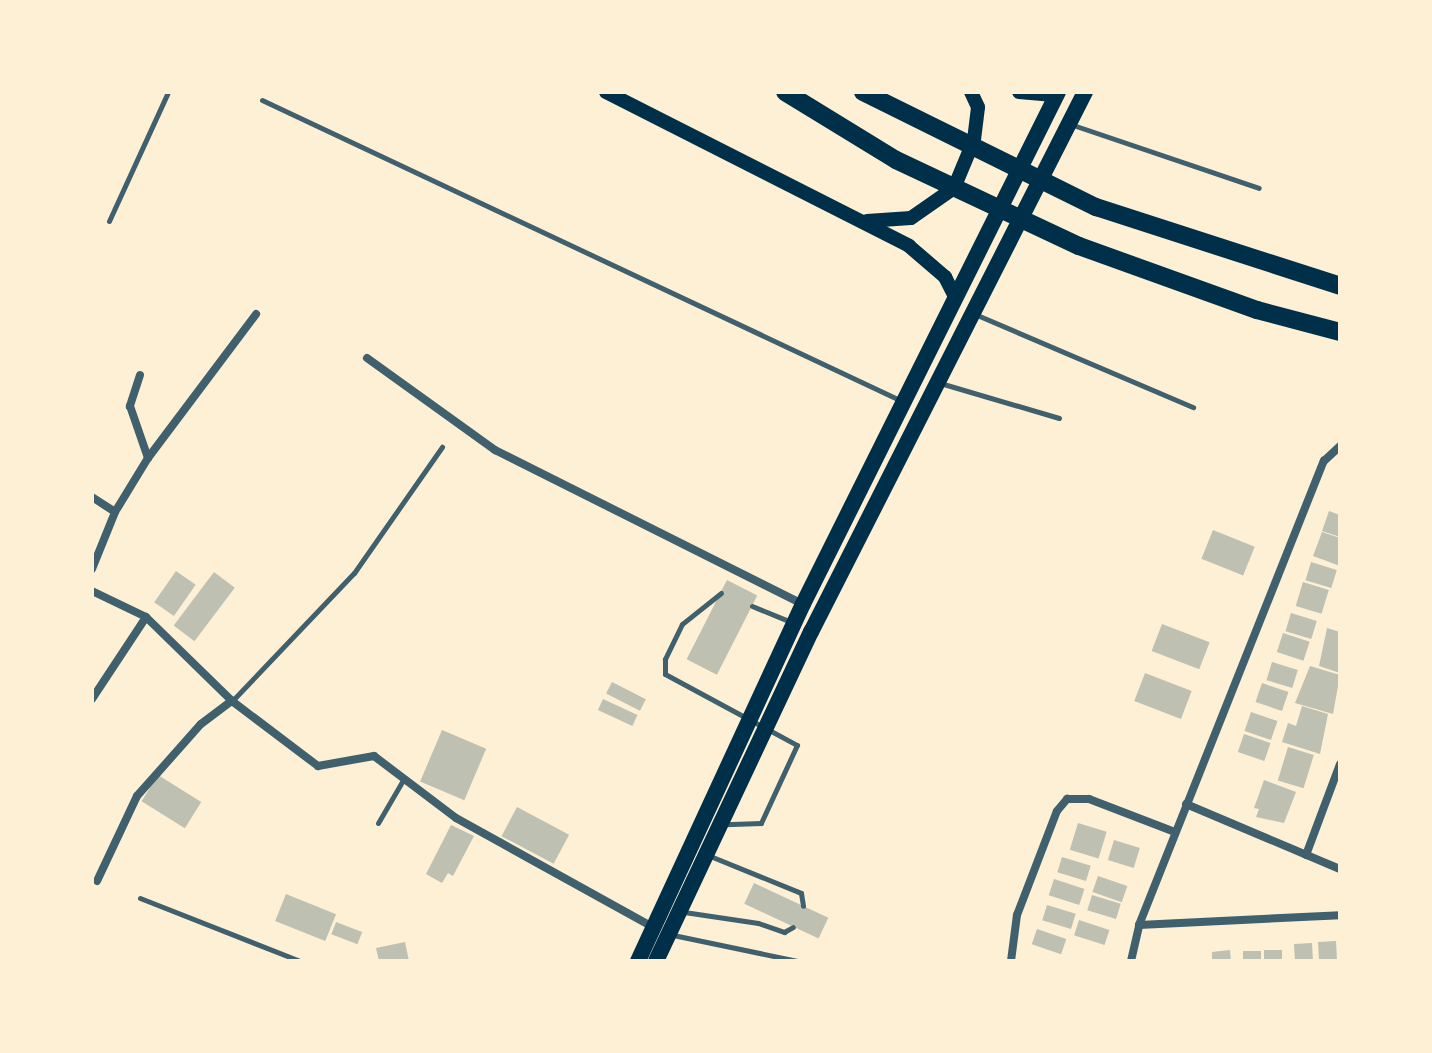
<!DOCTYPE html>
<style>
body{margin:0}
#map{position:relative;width:1432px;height:1053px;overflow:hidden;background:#fdf0d5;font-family:"Source Sans 3",sans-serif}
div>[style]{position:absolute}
.building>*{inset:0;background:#bec0b2;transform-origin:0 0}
.service>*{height:5px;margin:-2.5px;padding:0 2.5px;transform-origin:2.5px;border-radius:2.5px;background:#3f606c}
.minor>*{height:8px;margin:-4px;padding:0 4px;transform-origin:4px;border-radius:4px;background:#3f606c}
.secondary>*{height:14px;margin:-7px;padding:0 7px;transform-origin:7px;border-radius:7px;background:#003049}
.primary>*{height:16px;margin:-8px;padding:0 8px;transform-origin:8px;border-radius:8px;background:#003049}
.motorway>*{height:18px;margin:-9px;padding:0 9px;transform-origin:9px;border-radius:9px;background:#003049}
span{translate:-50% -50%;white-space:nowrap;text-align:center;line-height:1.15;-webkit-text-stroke:7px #fdf0d5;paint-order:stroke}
.frame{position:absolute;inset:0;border:94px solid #fdf0d5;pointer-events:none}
</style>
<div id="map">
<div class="building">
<i style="clip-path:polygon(1329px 511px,1340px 515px,1340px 537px,1322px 531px)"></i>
<i style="left:1213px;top:530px;width:45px;height:31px;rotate:22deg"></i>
<i style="clip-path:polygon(1322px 532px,1340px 538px,1340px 566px,1313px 556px)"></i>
<i style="left:1311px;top:562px;width:27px;height:19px;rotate:17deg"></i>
<i style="left:176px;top:571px;width:24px;height:38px;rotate:35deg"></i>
<i style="left:214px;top:572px;width:26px;height:67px;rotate:37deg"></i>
<i style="left:727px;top:580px;width:34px;height:89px;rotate:27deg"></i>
<i style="left:1303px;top:582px;width:27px;height:25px;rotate:17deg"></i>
<i style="left:1291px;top:613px;width:27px;height:19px;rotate:17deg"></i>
<i style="left:1162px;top:624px;width:51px;height:29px;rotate:21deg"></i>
<i style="clip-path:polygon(1327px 628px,1340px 632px,1340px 673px,1319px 666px)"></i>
<i style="left:1283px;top:633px;width:28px;height:20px;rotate:18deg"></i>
<i style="left:1272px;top:662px;width:27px;height:19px;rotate:17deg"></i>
<i style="clip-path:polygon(1310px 666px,1340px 675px,1333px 714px,1295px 703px)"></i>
<i style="left:1145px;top:673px;width:50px;height:30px;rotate:21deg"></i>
<i style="left:612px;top:682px;width:38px;height:13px;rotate:27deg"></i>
<i style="left:1262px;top:683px;width:28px;height:20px;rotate:19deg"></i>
<i style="left:603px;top:699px;width:38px;height:12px;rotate:25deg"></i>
<i style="clip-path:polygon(1302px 706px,1328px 714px,1320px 754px,1282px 742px,1288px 723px,1296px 726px)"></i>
<i style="left:1251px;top:712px;width:28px;height:20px;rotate:19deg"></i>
<i style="left:442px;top:730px;width:48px;height:56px;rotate:23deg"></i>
<i style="left:1244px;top:734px;width:28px;height:19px;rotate:19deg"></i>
<i style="left:1288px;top:747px;width:27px;height:35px;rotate:17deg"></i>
<i style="left:158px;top:775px;width:51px;height:31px;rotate:32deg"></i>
<i style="clip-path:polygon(1264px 780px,1296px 792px,1284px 823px,1256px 817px,1259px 809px,1254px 808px)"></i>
<i style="left:517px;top:807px;width:59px;height:33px;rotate:28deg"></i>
<i style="left:1078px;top:823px;width:30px;height:28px;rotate:17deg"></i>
<i style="clip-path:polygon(451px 825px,474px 836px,453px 876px,448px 873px,442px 883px,426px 874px)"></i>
<i style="left:1114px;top:840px;width:27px;height:21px;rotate:17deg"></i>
<i style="left:1062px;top:857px;width:30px;height:16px;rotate:17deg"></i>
<i style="left:1098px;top:876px;width:31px;height:17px;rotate:19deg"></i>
<i style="left:1054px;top:879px;width:32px;height:17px;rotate:18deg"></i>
<i style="left:754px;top:883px;width:82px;height:23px;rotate:25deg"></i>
<i style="left:286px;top:894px;width:54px;height:29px;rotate:22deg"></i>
<i style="left:1092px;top:895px;width:30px;height:16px;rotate:17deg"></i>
<i style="left:1047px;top:905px;width:30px;height:16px;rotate:17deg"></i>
<i style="left:1079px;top:920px;width:32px;height:16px;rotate:18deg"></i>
<i style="left:336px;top:922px;width:28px;height:13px;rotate:21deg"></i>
<i style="left:1037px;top:929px;width:31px;height:16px;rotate:19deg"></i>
<i style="left:1336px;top:941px;width:20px;height:18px;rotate:87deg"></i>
<i style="clip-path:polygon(405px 942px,409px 961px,379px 961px,376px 948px)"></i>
<i style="left:1312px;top:943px;width:18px;height:18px;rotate:87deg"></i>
<i style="clip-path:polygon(1230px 950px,1231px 961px,1212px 961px,1212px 952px)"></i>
<i style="left:1282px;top:950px;width:11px;height:18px;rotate:90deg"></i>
<i style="left:1261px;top:951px;width:10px;height:18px;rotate:90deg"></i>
</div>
<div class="service">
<i style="left:262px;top:100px;width:707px;rotate:25.19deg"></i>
<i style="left:1073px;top:125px;width:196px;rotate:18.7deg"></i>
<i style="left:109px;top:221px;width:142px;rotate:-65.4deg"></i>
<i style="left:977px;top:315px;width:235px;rotate:23.1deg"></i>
<i style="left:940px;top:383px;width:124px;rotate:16.4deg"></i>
<i style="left:721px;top:593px;width:50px;rotate:141.5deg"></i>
<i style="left:682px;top:624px;width:39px;rotate:116deg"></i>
<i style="left:665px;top:659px;width:15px;rotate:90deg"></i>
<i style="left:665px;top:674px;width:150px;rotate:28.3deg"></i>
<i style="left:797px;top:745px;width:86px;rotate:114.8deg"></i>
<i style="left:761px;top:823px;width:36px;rotate:178deg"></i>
<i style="left:752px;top:606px;width:42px;rotate:22.3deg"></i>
<i style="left:232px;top:701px;width:177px;rotate:-46.4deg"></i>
<i style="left:354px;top:573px;width:154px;rotate:-55.1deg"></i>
<i style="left:378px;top:823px;width:50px;rotate:-59.8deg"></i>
<i style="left:710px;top:856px;width:98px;rotate:22.1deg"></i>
<i style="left:801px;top:893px;width:13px;rotate:81deg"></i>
<i style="left:140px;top:898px;width:172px;rotate:21.5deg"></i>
<i style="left:684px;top:912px;width:75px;rotate:8.5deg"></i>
<i style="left:758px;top:923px;width:28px;rotate:19deg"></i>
<i style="left:784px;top:932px;width:10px;rotate:-29deg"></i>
<i style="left:673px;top:935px;width:127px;rotate:11.8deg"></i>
</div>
<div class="minor">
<i style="left:367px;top:358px;width:158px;rotate:35.7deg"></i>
<i style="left:495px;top:450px;width:343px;rotate:26.6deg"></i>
<i style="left:140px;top:375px;width:33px;rotate:108deg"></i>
<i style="left:130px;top:406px;width:55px;rotate:70.9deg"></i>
<i style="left:92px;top:497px;width:27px;rotate:33deg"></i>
<i style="left:92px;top:569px;width:61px;rotate:-68deg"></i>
<i style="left:115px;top:512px;width:63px;rotate:-58.6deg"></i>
<i style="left:148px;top:458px;width:180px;rotate:-53.1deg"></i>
<i style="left:92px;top:591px;width:60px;rotate:25.7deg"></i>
<i style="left:146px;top:617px;width:120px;rotate:44.3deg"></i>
<i style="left:232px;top:701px;width:108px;rotate:37.1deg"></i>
<i style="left:318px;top:766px;width:57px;rotate:-10.1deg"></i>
<i style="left:374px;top:756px;width:103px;rotate:37.1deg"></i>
<i style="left:456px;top:818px;width:225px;rotate:29deg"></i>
<i style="left:92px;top:699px;width:98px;rotate:-56.6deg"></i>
<i style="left:1186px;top:804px;width:167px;rotate:22.9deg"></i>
<i style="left:1306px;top:855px;width:97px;rotate:-69.5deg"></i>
<i style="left:97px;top:881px;width:94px;rotate:-64.8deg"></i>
<i style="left:137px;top:796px;width:96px;rotate:-48.4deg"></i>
<i style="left:201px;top:724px;width:39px;rotate:-37deg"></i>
<i style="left:1139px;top:925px;width:201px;rotate:-2.8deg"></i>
<i style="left:1011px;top:961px;width:46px;rotate:-82.6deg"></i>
<i style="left:1017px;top:915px;width:111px;rotate:-69deg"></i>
<i style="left:1057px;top:811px;width:16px;rotate:-50deg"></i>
<i style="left:1067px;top:799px;width:22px"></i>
<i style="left:1089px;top:799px;width:92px;rotate:21deg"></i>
<i style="left:1131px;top:961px;width:37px;rotate:-77deg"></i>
<i style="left:1139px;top:925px;width:500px;rotate:-68.3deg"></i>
<i style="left:1324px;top:461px;width:22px;rotate:-43deg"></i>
</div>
<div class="secondary">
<i style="left:606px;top:92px;width:340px;rotate:26.9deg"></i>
<i style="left:909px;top:246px;width:48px;rotate:40.7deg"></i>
<i style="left:945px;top:277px;width:22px;rotate:63deg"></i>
<i style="left:1019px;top:92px;width:38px;rotate:5deg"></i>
<i style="left:867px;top:221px;width:44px;rotate:-3.9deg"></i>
<i style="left:911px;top:218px;width:52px;rotate:-34.9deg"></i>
<i style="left:954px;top:188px;width:52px;rotate:-67.4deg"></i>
<i style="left:974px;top:140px;width:33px;rotate:-83deg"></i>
<i style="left:978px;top:107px;width:17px;rotate:-115deg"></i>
</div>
<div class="primary">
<i style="left:638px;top:961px;width:393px;rotate:-65.2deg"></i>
<i style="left:803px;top:604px;width:572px;rotate:-63.52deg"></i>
<i style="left:656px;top:961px;width:364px;rotate:-64.8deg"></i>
<i style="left:811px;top:632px;width:606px;rotate:-63.1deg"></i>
</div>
<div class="motorway">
<i style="left:785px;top:92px;width:130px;rotate:31.5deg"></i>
<i style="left:896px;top:160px;width:202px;rotate:25.2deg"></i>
<i style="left:1079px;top:246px;width:189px;rotate:19.8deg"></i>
<i style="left:1257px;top:310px;width:86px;rotate:14.8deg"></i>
<i style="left:863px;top:92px;width:260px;rotate:26.3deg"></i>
<i style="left:1096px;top:207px;width:256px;rotate:17.9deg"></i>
</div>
<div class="frame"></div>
</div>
